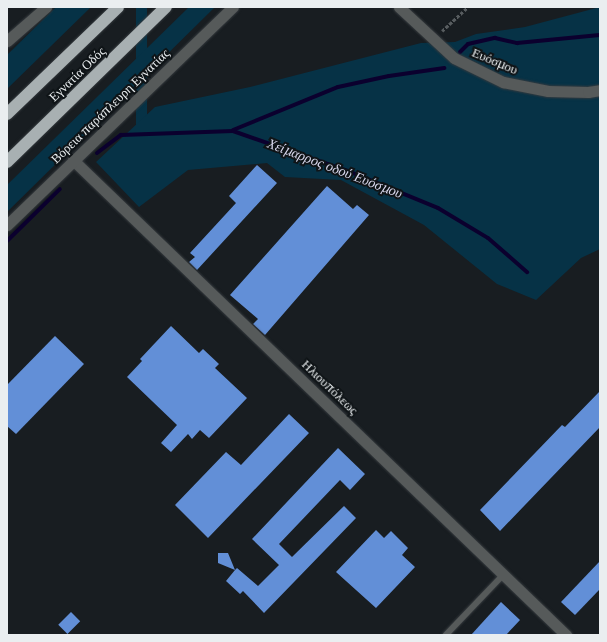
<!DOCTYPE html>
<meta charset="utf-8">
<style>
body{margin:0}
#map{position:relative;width:607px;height:642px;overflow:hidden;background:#181d21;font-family:"PT Serif",serif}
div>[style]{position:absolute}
.green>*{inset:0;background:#063246;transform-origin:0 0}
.stream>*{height:4px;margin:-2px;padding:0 2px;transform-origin:2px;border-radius:2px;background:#0b002e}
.building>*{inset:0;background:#628fd7;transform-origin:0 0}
.path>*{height:2.5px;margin-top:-1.25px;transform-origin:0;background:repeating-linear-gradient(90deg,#575c5f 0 3px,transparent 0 5px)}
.roads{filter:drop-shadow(0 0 1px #353a3e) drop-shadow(0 0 1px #353a3e)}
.service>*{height:5.5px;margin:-2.75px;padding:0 2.75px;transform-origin:2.75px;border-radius:2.75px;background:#565a5a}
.minor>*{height:11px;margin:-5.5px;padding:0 5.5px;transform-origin:5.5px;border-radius:5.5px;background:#565a5a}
.tertiary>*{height:11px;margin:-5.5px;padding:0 5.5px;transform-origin:5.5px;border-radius:5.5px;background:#565a5a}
.motorway>*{height:12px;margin:-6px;padding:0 6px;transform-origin:6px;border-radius:6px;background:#a8b0b2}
span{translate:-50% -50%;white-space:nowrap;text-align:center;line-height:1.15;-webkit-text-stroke:4px #0f1417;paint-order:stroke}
.street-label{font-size:13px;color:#eaeef0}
.water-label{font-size:14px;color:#d8d8ed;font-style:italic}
.frame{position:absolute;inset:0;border:8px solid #eaeef0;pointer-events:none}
</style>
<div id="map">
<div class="green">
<i style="clip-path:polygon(56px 7px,91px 7px,7px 89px,7px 55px)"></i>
<i style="left:136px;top:7px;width:11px;height:180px"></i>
<i style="clip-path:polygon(189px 7px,215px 7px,7px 212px,7px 185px)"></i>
<i style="clip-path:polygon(600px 7px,600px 249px,581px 258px,536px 300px,497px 284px,424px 225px,341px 180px,285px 177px,267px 163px,188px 170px,139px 207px,96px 162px,155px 107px,250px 87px,421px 43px,455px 42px,476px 34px,525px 27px)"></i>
</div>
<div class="stream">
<i style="left:460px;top:52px;width:11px;rotate:-45deg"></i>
<i style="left:468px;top:44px;width:28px;rotate:-13deg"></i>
<i style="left:495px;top:38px;width:23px;rotate:13deg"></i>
<i style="left:517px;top:43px;width:83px;rotate:-5.5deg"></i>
<i style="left:233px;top:130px;width:113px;rotate:-22.3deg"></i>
<i style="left:338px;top:87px;width:52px;rotate:-12.2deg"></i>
<i style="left:389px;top:76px;width:56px;rotate:-8.3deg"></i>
<i style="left:97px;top:153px;width:30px;rotate:-37deg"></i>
<i style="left:121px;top:135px;width:112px;rotate:-2deg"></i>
<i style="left:233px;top:131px;width:122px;rotate:19.2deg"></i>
<i style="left:348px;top:171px;width:97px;rotate:22.3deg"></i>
<i style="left:438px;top:208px;width:58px;rotate:31deg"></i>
<i style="left:488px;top:238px;width:52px;rotate:41.1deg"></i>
<i style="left:7px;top:241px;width:74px;rotate:-44.5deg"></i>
</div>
<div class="building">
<i style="clip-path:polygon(257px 165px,277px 183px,197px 270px,189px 262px,195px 257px,190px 253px,236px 203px,229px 196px)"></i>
<i style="clip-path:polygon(327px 186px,353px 209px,357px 205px,369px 215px,265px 335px,253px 324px,258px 319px,230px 295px)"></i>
<i style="clip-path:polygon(171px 326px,199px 353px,203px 349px,219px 364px,215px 368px,247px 398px,209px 438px,200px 430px,192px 439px,188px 434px,171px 452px,161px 443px,177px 425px,127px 377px,142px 361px,140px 359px)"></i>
<i style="clip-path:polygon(55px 336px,84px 364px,16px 434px,7px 426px,7px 385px)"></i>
<i style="clip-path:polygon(600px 391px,600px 427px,500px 531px,480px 510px,562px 425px,565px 427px)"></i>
<i style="clip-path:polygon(289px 414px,309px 433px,208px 538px,175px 505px,226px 452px,241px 465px)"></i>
<i style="clip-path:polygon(338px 448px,365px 474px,350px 490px,340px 480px,279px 544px,292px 557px,344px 506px,356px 518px,264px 613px,243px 591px,240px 594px,226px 581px,235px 570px,218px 563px,218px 553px,228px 553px,235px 570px,237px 568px,258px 586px,279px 565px,252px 539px)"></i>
<i style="clip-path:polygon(376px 530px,384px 538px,391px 531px,408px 548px,402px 555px,415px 567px,376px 608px,336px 572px)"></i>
<i style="clip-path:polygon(600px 561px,600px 589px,575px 615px,561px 602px)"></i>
<i style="clip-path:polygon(501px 602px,520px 620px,506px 635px,471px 635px)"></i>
<i style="left:71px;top:612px;width:13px;height:18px;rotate:45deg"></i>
</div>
<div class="path">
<i style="left:442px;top:31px;width:35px;rotate:-43deg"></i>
</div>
<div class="roads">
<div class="service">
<i style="left:446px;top:635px;width:84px;rotate:-46.4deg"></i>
</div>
<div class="minor">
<i style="left:73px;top:160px;width:685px;rotate:43.93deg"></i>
</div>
<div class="tertiary">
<i style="left:399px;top:7px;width:75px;rotate:42.8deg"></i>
<i style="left:454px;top:58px;width:55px;rotate:26.1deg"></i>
<i style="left:503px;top:82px;width:46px;rotate:11.3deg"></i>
<i style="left:548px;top:91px;width:40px;rotate:1.4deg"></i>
<i style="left:588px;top:92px;width:12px;rotate:-9deg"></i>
<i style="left:7px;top:41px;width:52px;rotate:-41.1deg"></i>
<i style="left:7px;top:225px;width:314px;rotate:-44deg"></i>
</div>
<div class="motorway">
<i style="left:7px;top:114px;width:154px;rotate:-43.9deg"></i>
<i style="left:7px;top:162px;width:222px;rotate:-44.3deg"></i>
</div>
</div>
<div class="street-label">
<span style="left:495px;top:61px;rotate:23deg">Ευόσμου</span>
<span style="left:77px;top:74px;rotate:-44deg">Εγνατία Οδός</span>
<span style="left:110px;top:106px;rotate:-44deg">Βόρεια παράπλευρη Εγνατίας</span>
<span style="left:330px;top:387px;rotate:44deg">Ηλιουπόλεως</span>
</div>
<div class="water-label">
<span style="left:335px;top:168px;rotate:21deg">Χείμαρρος οδού Ευόσμου</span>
</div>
<div class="frame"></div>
</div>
